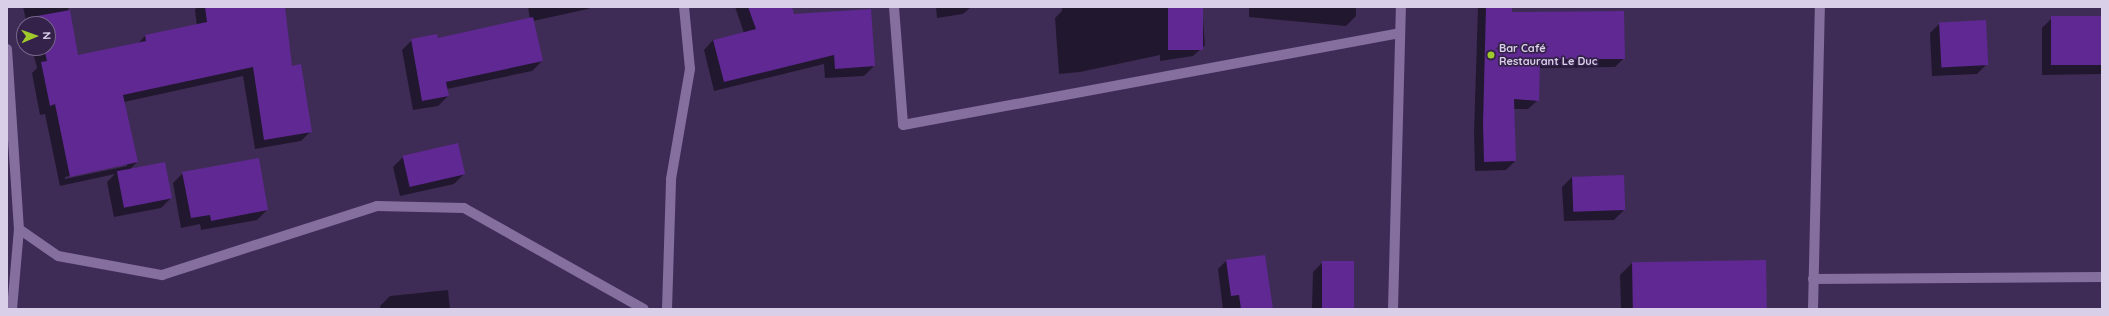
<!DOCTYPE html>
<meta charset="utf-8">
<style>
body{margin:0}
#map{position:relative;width:2109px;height:316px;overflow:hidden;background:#3f2c56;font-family:Quicksand,sans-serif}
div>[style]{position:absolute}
.shadow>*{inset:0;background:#0007}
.building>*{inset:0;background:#5f2892;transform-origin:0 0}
.minor>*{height:10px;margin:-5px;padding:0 5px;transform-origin:5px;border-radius:5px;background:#846f9f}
.dots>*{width:11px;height:11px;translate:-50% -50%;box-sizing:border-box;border:2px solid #35224b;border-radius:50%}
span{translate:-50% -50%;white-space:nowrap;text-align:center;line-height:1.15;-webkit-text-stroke:3.5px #35224b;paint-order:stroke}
.poi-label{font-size:11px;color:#dacfe9;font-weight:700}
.left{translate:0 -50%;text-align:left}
.frame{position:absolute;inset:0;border:8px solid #dacfe9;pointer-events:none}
.north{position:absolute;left:16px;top:16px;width:40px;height:40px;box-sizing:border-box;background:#35224b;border:1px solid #77678a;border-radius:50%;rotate:88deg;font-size:11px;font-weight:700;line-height:16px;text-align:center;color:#dacfe9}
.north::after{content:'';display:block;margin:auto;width:14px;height:18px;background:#a0c92b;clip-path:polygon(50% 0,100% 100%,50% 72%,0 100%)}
</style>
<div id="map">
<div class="shadow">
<i style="clip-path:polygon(evenodd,23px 7px,68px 7px,77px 56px,138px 44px,145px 36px,197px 26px,195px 10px,197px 7px,284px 7px,291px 67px,311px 131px,301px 141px,255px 149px,243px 76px,124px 102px,137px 162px,129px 170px,171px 198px,161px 208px,114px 217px,107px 182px,115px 174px,60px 186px,45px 114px,40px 115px,32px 73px,37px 68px,32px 48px,48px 48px,48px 24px,27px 24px,23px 7px,127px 164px,127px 166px,65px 179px,65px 177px,127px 164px)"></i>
<i style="clip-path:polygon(528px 7px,591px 7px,588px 9px,533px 21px,542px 61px,532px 71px,447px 89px,448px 96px,438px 106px,413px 110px,402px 50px,412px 40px,437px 39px,530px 19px)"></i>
<i style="clip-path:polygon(735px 7px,791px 7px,793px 15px,874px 66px,864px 76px,825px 78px,824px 64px,714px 91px,704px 50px,713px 40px,744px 33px)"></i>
<i style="clip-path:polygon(936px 7px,971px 7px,963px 14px,937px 18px)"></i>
<i style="clip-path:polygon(1062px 7px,1202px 7px,1205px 45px,1193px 56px,1160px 61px,1160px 55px,1080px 72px,1059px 74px,1055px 18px,1062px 11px)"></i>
<i style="clip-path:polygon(1249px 7px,1356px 7px,1356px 16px,1346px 26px,1249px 17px)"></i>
<i style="clip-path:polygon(1478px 7px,1511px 7px,1511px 13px,1624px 58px,1615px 67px,1539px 68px,1538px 100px,1528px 109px,1514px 109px,1515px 161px,1506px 170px,1475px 171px,1474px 133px)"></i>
<i style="clip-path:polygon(2102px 17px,2102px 74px,2042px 75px,2042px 28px,2052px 18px)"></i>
<i style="clip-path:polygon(1940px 23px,1987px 64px,1977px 74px,1932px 76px,1930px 33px)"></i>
<i style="clip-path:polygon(403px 157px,464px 174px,454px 184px,400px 196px,393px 167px)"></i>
<i style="clip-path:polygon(183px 173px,267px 210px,257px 220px,201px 230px,200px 224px,181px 228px,173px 183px)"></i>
<i style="clip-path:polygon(1623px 176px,1624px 210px,1614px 220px,1564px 221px,1562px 187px,1572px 177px)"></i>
<i style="clip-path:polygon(1264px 256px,1272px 309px,1223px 309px,1218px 269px,1226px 261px)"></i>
<i style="clip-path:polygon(1323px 262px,1353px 309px,1312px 309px,1313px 272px)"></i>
<i style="clip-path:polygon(1632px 263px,1766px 309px,1621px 309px,1620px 275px)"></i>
<i style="clip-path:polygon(448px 290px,450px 309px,381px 309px,380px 306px,390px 296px)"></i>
</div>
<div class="building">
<i style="clip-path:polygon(205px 7px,285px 7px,292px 66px,301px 64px,312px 132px,264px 140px,253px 67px,123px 95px,138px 162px,70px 177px,55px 104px,50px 106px,41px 62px,47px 61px,44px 48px,48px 48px,48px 24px,39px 24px,37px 16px,70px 10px,78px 55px,146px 41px,145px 35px,207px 22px)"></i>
<i style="clip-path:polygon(748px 7px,792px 7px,794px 14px,871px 9px,875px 66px,835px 69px,834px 55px,724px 82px,713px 40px,756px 29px)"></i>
<i style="left:1168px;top:7px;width:35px;height:43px"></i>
<i style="clip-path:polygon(1486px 7px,1512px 7px,1512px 12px,1624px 11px,1625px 59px,1540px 59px,1539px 101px,1514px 99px,1516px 161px,1484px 162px,1483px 123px)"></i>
<i style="left:2102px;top:16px;width:49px;height:51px;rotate:90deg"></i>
<i style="clip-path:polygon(533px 17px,543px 61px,446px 82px,449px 96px,422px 101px,411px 39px,437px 34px,438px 38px)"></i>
<i style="left:1986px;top:20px;width:45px;height:47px;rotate:87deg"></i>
<i style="left:458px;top:143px;width:32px;height:57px;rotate:77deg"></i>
<i style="clip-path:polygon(259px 158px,268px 210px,211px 221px,210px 215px,191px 218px,182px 172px)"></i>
<i style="left:165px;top:162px;width:37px;height:49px;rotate:79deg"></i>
<i style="left:1624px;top:175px;width:35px;height:52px;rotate:88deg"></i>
<i style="clip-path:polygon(1265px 255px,1273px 309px,1241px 309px,1239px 295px,1231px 296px,1226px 260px)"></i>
<i style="left:1766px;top:260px;width:49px;height:134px;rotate:89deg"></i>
<i style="left:1322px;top:261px;width:32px;height:48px"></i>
</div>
<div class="minor">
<i style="left:894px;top:7px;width:118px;rotate:85.6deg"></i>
<i style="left:903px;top:125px;width:505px;rotate:-10.49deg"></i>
<i style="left:7px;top:49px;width:180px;rotate:86.2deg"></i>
<i style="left:19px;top:229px;width:80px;rotate:95deg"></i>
<i style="left:19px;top:229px;width:47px;rotate:34.7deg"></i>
<i style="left:58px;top:256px;width:106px;rotate:10.4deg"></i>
<i style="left:162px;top:275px;width:226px;rotate:-17.8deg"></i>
<i style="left:377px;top:206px;width:87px;rotate:1.3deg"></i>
<i style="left:464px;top:208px;width:206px;rotate:29.3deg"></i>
<i style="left:1813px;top:279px;width:289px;rotate:-0.4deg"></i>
<i style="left:667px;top:309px;width:130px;rotate:-88.2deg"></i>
<i style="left:671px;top:179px;width:112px;rotate:-80.2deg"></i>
<i style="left:690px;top:69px;width:62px;rotate:-95.5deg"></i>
<i style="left:1393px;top:309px;width:302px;rotate:-88.5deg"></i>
<i style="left:1813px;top:309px;width:302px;rotate:-88.7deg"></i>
</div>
<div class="dots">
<i style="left:1491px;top:55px;background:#a0c92b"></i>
</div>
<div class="poi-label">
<span class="left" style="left:1499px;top:55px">Bar Café<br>Restaurant Le Duc</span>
</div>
<div class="frame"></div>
<div class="north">N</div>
</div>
